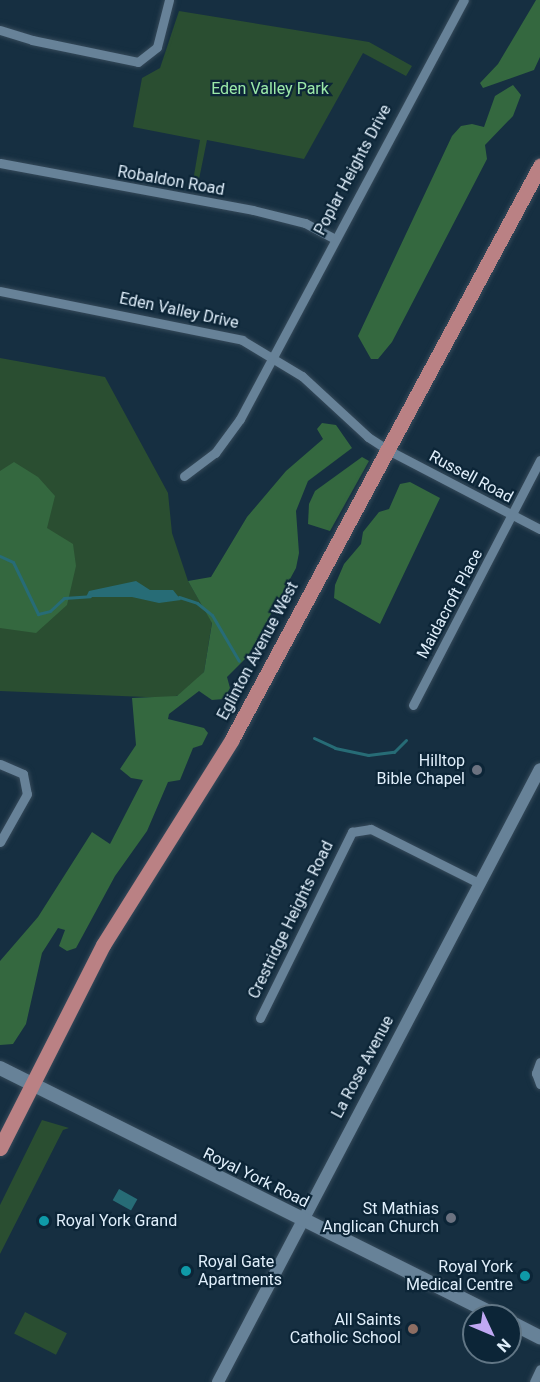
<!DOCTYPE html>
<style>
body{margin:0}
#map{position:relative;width:540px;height:1382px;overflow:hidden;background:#162f41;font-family:Roboto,sans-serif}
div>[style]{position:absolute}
.green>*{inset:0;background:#2a4e31;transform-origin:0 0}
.forest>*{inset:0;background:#34683f}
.water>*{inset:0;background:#276c76;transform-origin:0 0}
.stream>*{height:3px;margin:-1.5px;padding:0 1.5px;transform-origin:1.5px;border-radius:1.5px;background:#276c76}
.roads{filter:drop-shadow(0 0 2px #364a5a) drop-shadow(0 0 2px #364a5a)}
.minor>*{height:9px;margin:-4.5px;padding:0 4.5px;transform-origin:4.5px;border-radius:4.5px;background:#678298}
.tertiary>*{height:12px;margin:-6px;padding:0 6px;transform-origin:6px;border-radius:6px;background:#678298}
.secondary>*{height:14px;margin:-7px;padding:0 7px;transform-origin:7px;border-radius:7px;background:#678298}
.primary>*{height:15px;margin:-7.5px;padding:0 7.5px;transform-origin:7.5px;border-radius:7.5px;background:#ba8184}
.dots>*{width:16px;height:16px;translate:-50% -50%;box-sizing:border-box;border:3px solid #0c2537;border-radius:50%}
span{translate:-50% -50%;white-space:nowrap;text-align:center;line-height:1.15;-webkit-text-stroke:4.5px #0c2537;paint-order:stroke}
.park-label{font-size:16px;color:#9be9a9}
.street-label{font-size:16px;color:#e0effb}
.poi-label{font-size:16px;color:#e0effb}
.right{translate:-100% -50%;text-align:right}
.left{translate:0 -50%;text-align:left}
.north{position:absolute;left:462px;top:1304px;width:60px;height:60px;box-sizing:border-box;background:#0c2537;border:2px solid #617685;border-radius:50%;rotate:134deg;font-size:16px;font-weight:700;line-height:24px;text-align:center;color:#e0effb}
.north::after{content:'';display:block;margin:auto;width:21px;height:27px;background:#c0a8f3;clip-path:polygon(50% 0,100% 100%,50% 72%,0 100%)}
</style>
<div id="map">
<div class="green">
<i style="clip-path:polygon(179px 11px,369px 42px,412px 66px,406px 76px,363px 53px,304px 159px,207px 140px,197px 189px,192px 187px,200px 140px,133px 127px,142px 78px,160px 68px)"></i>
<i style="clip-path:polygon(0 358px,105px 377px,168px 493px,172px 533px,188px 581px,212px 622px,204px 672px,185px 693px,170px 698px,0 691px)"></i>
<i style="clip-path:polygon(42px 1120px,69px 1128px,63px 1130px,0 1254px,0 1205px)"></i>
<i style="left:25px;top:1312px;width:47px;height:24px;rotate:27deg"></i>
</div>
<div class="forest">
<i style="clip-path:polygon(536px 0,540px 0,540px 57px,534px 70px,483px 88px,480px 83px,498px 64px)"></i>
<i style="clip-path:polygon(513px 85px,521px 95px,513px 116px,485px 145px,487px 159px,392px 342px,378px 359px,371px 359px,358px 336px,452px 136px,461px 126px,472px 124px,484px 127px,495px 96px)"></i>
<i style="clip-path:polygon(322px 423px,336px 425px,352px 448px,308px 481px,296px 511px,299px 553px,296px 568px,248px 656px,227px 677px,230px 688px,224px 699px,212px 700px,199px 691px,169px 714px,168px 719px,204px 728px,208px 733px,202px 745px,193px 748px,180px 780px,168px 782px,147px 831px,115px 876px,76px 948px,67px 951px,59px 946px,65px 930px,58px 928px,42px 953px,26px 1024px,13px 1044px,0 1045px,0 961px,38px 917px,92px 832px,110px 844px,143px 780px,131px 778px,120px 769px,136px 745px,132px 698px,177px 696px,204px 672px,212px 623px,188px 581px,211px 577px,247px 517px,286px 471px,323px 439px,317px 429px)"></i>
<i style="clip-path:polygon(362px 457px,369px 461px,330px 531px,308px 524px,309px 504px,315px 491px)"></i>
<i style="clip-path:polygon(14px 462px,38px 477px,55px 496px,47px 528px,73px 544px,76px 566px,67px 605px,36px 633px,0 628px,0 471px)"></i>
<i style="clip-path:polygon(410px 482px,440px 498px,380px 624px,334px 598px,335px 585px,344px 564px,361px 544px,363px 532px,379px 512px,389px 509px,400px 484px)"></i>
</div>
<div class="water">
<i style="clip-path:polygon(136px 581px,150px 590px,173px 590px,181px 600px,159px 603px,132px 597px,86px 597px,89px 591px)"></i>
<i style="left:119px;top:1189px;width:21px;height:13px;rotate:29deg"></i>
</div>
<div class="stream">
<i style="left:0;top:556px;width:14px;rotate:25deg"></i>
<i style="left:13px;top:562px;width:58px;rotate:64.3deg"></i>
<i style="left:38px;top:614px;width:12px;rotate:-14deg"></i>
<i style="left:50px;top:611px;width:19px;rotate:-43deg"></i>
<i style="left:64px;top:598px;width:26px;rotate:-4deg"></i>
<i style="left:179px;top:597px;width:19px;rotate:18deg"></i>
<i style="left:197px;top:603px;width:19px;rotate:39deg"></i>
<i style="left:212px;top:615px;width:53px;rotate:59.6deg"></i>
<i style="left:314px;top:738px;width:23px;rotate:25deg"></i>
<i style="left:335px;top:748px;width:34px;rotate:12deg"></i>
<i style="left:368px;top:755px;width:26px;rotate:-7deg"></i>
<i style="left:394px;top:752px;width:17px;rotate:-45deg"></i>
</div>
<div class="roads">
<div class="minor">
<i style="left:0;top:30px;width:34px;rotate:17deg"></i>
<i style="left:32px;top:40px;width:108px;rotate:11.7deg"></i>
<i style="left:138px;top:62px;width:24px;rotate:-38deg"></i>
<i style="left:157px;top:47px;width:49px;rotate:-75.7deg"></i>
<i style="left:0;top:163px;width:257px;rotate:10.5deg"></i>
<i style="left:253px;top:210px;width:54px;rotate:14deg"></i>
<i style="left:305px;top:223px;width:32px;rotate:28deg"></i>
<i style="left:0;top:291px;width:247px;rotate:11.4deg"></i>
<i style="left:242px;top:340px;width:70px;rotate:31deg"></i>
<i style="left:302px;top:376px;width:90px;rotate:42.7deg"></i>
<i style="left:368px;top:437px;width:24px;rotate:33deg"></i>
<i style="left:388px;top:450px;width:171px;rotate:27.5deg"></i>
<i style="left:184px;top:476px;width:39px;rotate:-37deg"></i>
<i style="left:215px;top:453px;width:42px;rotate:-53.7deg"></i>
<i style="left:240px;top:419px;width:475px;rotate:-61.9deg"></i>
<i style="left:413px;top:705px;width:276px;rotate:-62.6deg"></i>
<i style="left:0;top:764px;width:25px;rotate:23deg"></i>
<i style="left:23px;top:774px;width:20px;rotate:79deg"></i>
<i style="left:27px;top:794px;width:55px;rotate:119.4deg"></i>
<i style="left:260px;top:1018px;width:208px;rotate:-63.7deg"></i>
<i style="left:352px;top:832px;width:19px;rotate:-9deg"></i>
<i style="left:371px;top:829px;width:121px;rotate:26.6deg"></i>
<i style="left:540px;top:1062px;width:12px;rotate:110deg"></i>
<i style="left:536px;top:1073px;width:12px;rotate:70deg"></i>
<i style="left:534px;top:1382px;width:14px;rotate:-65deg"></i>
</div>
<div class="tertiary">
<i style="left:218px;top:1382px;width:692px;rotate:-62.29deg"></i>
</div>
<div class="secondary">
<i style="left:0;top:1068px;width:555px;rotate:26.52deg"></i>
<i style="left:510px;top:1322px;width:34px;rotate:27deg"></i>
</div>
<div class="primary">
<i style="left:0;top:1148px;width:228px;rotate:-63.1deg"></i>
<i style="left:103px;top:945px;width:243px;rotate:-57.9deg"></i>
<i style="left:232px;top:739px;width:651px;rotate:-61.74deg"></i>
</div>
</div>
<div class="dots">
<i style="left:477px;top:770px;background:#6b7280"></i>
<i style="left:451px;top:1218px;background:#6b7280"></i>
<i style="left:44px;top:1221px;background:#0f9aa8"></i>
<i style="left:186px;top:1271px;background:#0f9aa8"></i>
<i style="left:525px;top:1276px;background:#0f9aa8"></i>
<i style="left:413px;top:1329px;background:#8d6e63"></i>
</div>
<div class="park-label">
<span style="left:270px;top:89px">Eden Valley Park</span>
</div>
<div class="street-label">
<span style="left:353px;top:170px;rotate:-62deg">Poplar Heights Drive</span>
<span style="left:171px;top:181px;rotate:10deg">Robaldon Road</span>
<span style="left:179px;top:311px;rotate:12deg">Eden Valley Drive</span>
<span style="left:471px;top:477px;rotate:28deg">Russell Road</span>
<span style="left:450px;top:604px;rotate:-62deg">Maidacroft Place</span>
<span style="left:258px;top:651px;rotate:-62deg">Eglinton Avenue West</span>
<span style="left:291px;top:920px;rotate:-64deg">Crestridge Heights Road</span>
<span style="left:363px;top:1067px;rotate:-62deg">La Rose Avenue</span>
<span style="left:256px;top:1178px;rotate:26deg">Royal York Road</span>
</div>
<div class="poi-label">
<span class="right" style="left:465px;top:770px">Hilltop<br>Bible Chapel</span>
<span class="right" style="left:439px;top:1218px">St Mathias<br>Anglican Church</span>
<span class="left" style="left:56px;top:1221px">Royal York Grand</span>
<span class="left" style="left:198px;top:1271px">Royal Gate<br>Apartments</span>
<span class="right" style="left:513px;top:1276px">Royal York<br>Medical Centre</span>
<span class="right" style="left:401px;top:1329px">All Saints<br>Catholic School</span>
</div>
<div class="north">N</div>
</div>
